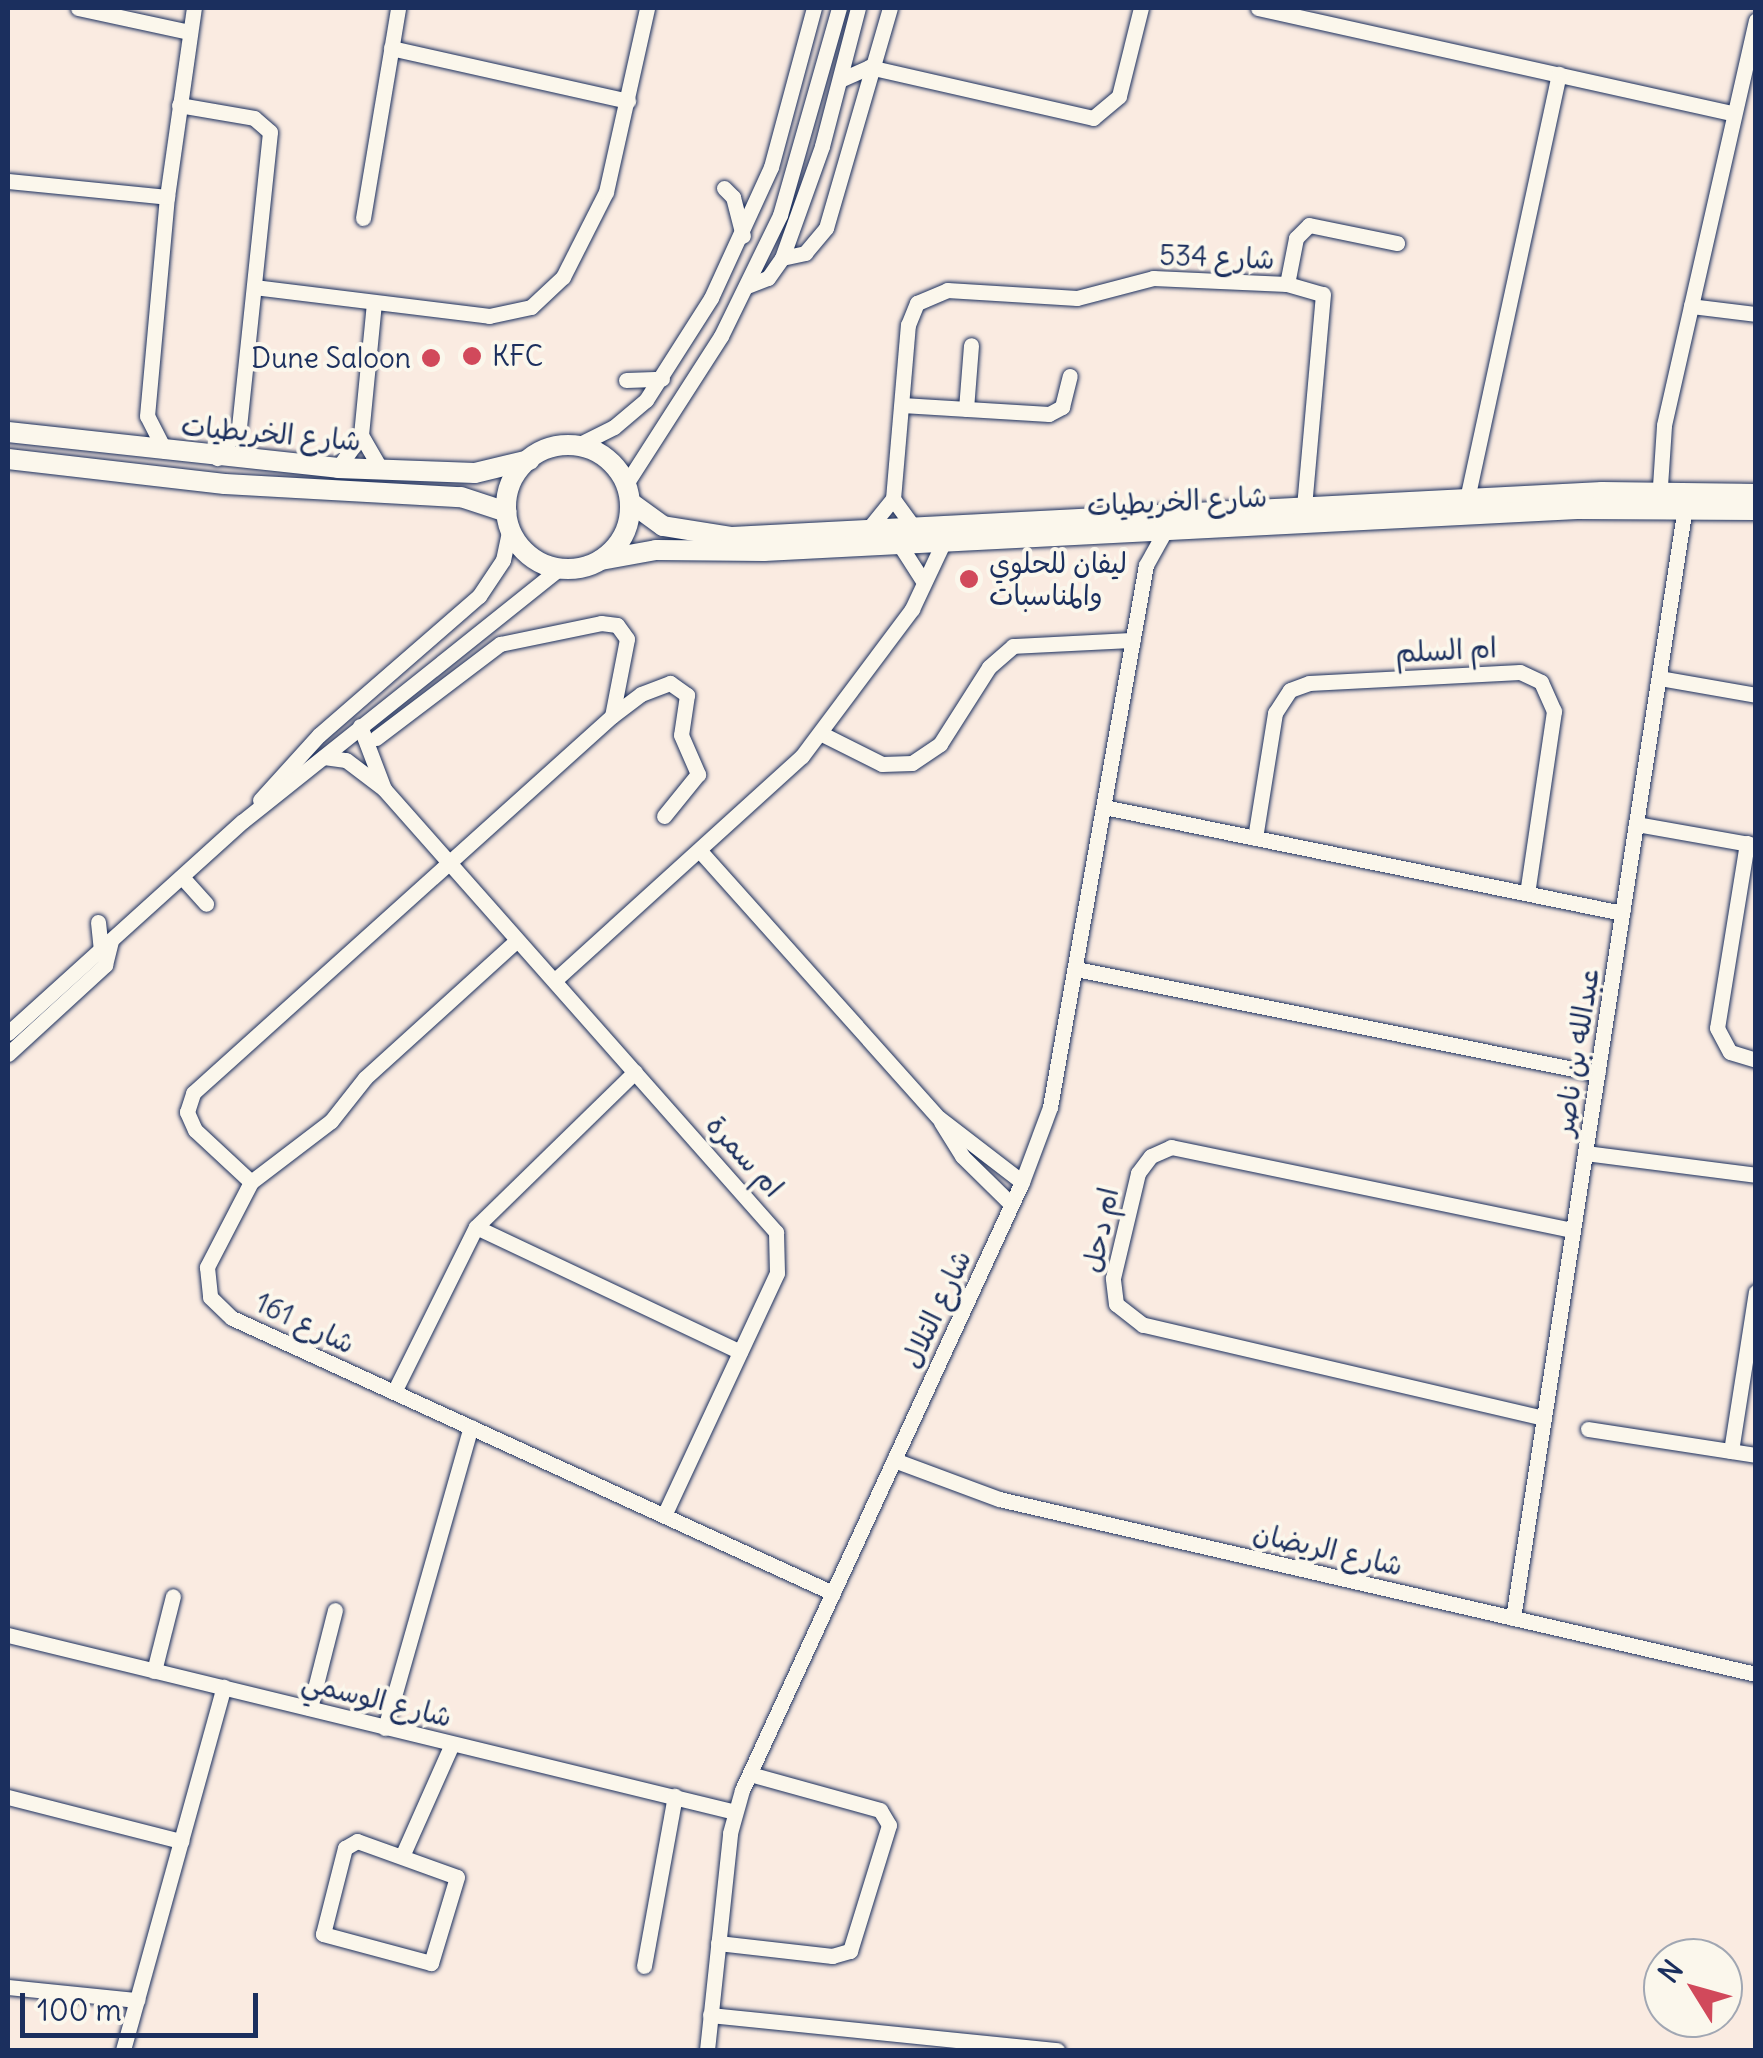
<!DOCTYPE html>
<meta charset="utf-8">
<style>
body{margin:0}
#map{position:relative;width:1763px;height:2058px;overflow:hidden;background:#faebe1;font-family:Delius,"Playpen Sans Arabic",sans-serif}
div>[style]{position:absolute}
.roads{filter:drop-shadow(0 0 2px #1b2f5e) drop-shadow(0 0 2px #1b2f5e)}
.minor>*{height:15px;margin:-7.5px;padding:0 7.5px;transform-origin:7.5px;border-radius:7.5px;background:#fbf7ec}
.tertiary>*{height:20px;margin:-10px;padding:0 10px;transform-origin:10px;border-radius:10px;background:#fbf7ec}
.tertiary>.ring{margin:-10px;padding:0;box-sizing:content-box;background:none;border:20px solid #fbf7ec;border-radius:50%}
.dots>*{width:28px;height:28px;translate:-50% -50%;box-sizing:border-box;border:5px solid #fbf7ec;border-radius:50%}
span{translate:-50% -50%;white-space:nowrap;text-align:center;line-height:1.15;-webkit-text-stroke:8px #fbf7ec;paint-order:stroke}
.street-label{font-size:28px;color:#1b2f5e}
.poi-label{font-size:28px;color:#1b2f5e}
.left{translate:0 -50%;text-align:left}
.right{translate:-100% -50%;text-align:right}
.frame{position:absolute;inset:0;border:10px solid #1b2f5e;pointer-events:none}
.north{position:absolute;left:1643px;top:1938px;width:100px;height:100px;box-sizing:border-box;background:#fbf7ec;border:2px solid #a1a7b3;border-radius:50%;rotate:307deg;font-size:28px;font-weight:700;line-height:40px;text-align:center;color:#1b2f5e}
.north::after{content:'';display:block;margin:auto;width:35px;height:45px;background:#d1495b;clip-path:polygon(50% 0,100% 100%,50% 72%,0 100%)}
.scale{position:absolute;left:20px;top:1993px;width:238px;height:45px;box-sizing:border-box;border:5px solid #1b2f5e;border-top:0;padding-left:12px;font-size:30px;line-height:35px;white-space:nowrap;color:#1b2f5e;-webkit-text-stroke:8px #fbf7ec;paint-order:stroke}
</style>
<div id="map">
<div class="roads">
<div class="minor">
<i style="left:78px;top:8px;width:114px;rotate:12.2deg"></i>
<i style="left:1258px;top:8px;width:486px;rotate:12.5deg"></i>
<i style="left:391px;top:48px;width:243px;rotate:12.6deg"></i>
<i style="left:840px;top:80px;width:32px;rotate:-24deg"></i>
<i style="left:869px;top:67px;width:230px;rotate:12.8deg"></i>
<i style="left:1093px;top:118px;width:34px;rotate:-40deg"></i>
<i style="left:1119px;top:96px;width:91px;rotate:-76deg"></i>
<i style="left:179px;top:105px;width:76px;rotate:9.8deg"></i>
<i style="left:254px;top:118px;width:21px;rotate:41deg"></i>
<i style="left:270px;top:132px;width:297px;rotate:96deg"></i>
<i style="left:239px;top:427px;width:38px;rotate:125deg"></i>
<i style="left:8px;top:181px;width:160px;rotate:5.7deg"></i>
<i style="left:724px;top:188px;width:13px;rotate:45deg"></i>
<i style="left:733px;top:197px;width:40px;rotate:75.6deg"></i>
<i style="left:363px;top:218px;width:213px;rotate:-80.5deg"></i>
<i style="left:782px;top:258px;width:24px;rotate:-12deg"></i>
<i style="left:805px;top:253px;width:33px;rotate:-50deg"></i>
<i style="left:826px;top:228px;width:229px;rotate:-73.8deg"></i>
<i style="left:1287px;top:284px;width:47px;rotate:-78.9deg"></i>
<i style="left:1296px;top:238px;width:18px;rotate:-45deg"></i>
<i style="left:1309px;top:225px;width:90px;rotate:11.6deg"></i>
<i style="left:747px;top:286px;width:22px;rotate:-21deg"></i>
<i style="left:768px;top:278px;width:24px;rotate:-55deg"></i>
<i style="left:782px;top:258px;width:119px;rotate:-70.3deg"></i>
<i style="left:822px;top:146px;width:143px;rotate:-75.4deg"></i>
<i style="left:254px;top:287px;width:237px;rotate:7deg"></i>
<i style="left:489px;top:316px;width:43px;rotate:-12.1deg"></i>
<i style="left:531px;top:307px;width:44px;rotate:-43.2deg"></i>
<i style="left:563px;top:277px;width:95px;rotate:-63.2deg"></i>
<i style="left:606px;top:192px;width:189px;rotate:-77.4deg"></i>
<i style="left:1691px;top:306px;width:65px;rotate:7deg"></i>
<i style="left:626px;top:380px;width:36px;rotate:-2deg"></i>
<i style="left:902px;top:405px;width:147px;rotate:3.5deg"></i>
<i style="left:1049px;top:414px;width:15px;rotate:-28deg"></i>
<i style="left:1062px;top:407px;width:32px;rotate:-76deg"></i>
<i style="left:966px;top:409px;width:64px;rotate:-85.5deg"></i>
<i style="left:361px;top:435px;width:39px;rotate:60deg"></i>
<i style="left:576px;top:446px;width:42px;rotate:-26.6deg"></i>
<i style="left:614px;top:427px;width:42px;rotate:-40.2deg"></i>
<i style="left:646px;top:400px;width:121px;rotate:-57.5deg"></i>
<i style="left:711px;top:298px;width:144px;rotate:-65.4deg"></i>
<i style="left:771px;top:167px;width:165px;rotate:-74.9deg"></i>
<i style="left:165px;top:451px;width:39px;rotate:-117deg"></i>
<i style="left:147px;top:416px;width:220px;rotate:-84.8deg"></i>
<i style="left:167px;top:197px;width:191px;rotate:-81.9deg"></i>
<i style="left:338px;top:468px;width:40px;rotate:-55.1deg"></i>
<i style="left:361px;top:435px;width:133px;rotate:-84.4deg"></i>
<i style="left:626px;top:484px;width:176px;rotate:-57.3deg"></i>
<i style="left:721px;top:336px;width:135px;rotate:-64deg"></i>
<i style="left:780px;top:215px;width:215px;rotate:-74.1deg"></i>
<i style="left:1467px;top:499px;width:435px;rotate:-77.8deg"></i>
<i style="left:1659px;top:501px;width:76px;rotate:-86.2deg"></i>
<i style="left:1664px;top:425px;width:415px;rotate:-77.2deg"></i>
<i style="left:912px;top:525px;width:32px;rotate:-126deg"></i>
<i style="left:893px;top:499px;width:175px;rotate:-85.1deg"></i>
<i style="left:908px;top:325px;width:24px;rotate:-68deg"></i>
<i style="left:917px;top:303px;width:33px;rotate:-23deg"></i>
<i style="left:947px;top:290px;width:130px;rotate:3.5deg"></i>
<i style="left:1077px;top:298px;width:79px;rotate:-14.7deg"></i>
<i style="left:1153px;top:278px;width:134px;rotate:2.6deg"></i>
<i style="left:1287px;top:284px;width:37px;rotate:16deg"></i>
<i style="left:1323px;top:294px;width:214px;rotate:95.1deg"></i>
<i style="left:870px;top:527px;width:36px;rotate:-51deg"></i>
<i style="left:898px;top:542px;width:46px;rotate:57.3deg"></i>
<i style="left:1659px;top:678px;width:98px;rotate:9.9deg"></i>
<i style="left:360px;top:726px;width:67px;rotate:69.1deg"></i>
<i style="left:822px;top:734px;width:67px;rotate:26.6deg"></i>
<i style="left:882px;top:764px;width:30px;rotate:-2deg"></i>
<i style="left:912px;top:763px;width:34px;rotate:-34deg"></i>
<i style="left:940px;top:744px;width:91px;rotate:-57.5deg"></i>
<i style="left:989px;top:667px;width:32px;rotate:-41deg"></i>
<i style="left:1013px;top:646px;width:120px;rotate:-2.9deg"></i>
<i style="left:376px;top:738px;width:156px;rotate:-37.2deg"></i>
<i style="left:500px;top:644px;width:103px;rotate:-11.7deg"></i>
<i style="left:601px;top:623px;width:16px;rotate:7deg"></i>
<i style="left:617px;top:625px;width:17px;rotate:54deg"></i>
<i style="left:627px;top:639px;width:78px;rotate:101deg"></i>
<i style="left:324px;top:757px;width:22px;rotate:8deg"></i>
<i style="left:346px;top:760px;width:48px;rotate:37.3deg"></i>
<i style="left:384px;top:789px;width:592px;rotate:48.5deg"></i>
<i style="left:776px;top:1232px;width:41px;rotate:88.6deg"></i>
<i style="left:777px;top:1273px;width:267px;rotate:115deg"></i>
<i style="left:260px;top:800px;width:88px;rotate:-47.8deg"></i>
<i style="left:319px;top:735px;width:212px;rotate:-41deg"></i>
<i style="left:479px;top:596px;width:43px;rotate:-56.3deg"></i>
<i style="left:503px;top:560px;width:33px;rotate:-78deg"></i>
<i style="left:1104px;top:807px;width:529px;rotate:11.56deg"></i>
<i style="left:1636px;top:824px;width:121px;rotate:10deg"></i>
<i style="left:1255px;top:838px;width:127px;rotate:-80.9deg"></i>
<i style="left:1275px;top:713px;width:27px;rotate:-57deg"></i>
<i style="left:1290px;top:690px;width:20px;rotate:-20deg"></i>
<i style="left:1309px;top:683px;width:211px;rotate:-3deg"></i>
<i style="left:1520px;top:672px;width:23px;rotate:25deg"></i>
<i style="left:1541px;top:682px;width:32px;rotate:66deg"></i>
<i style="left:1554px;top:711px;width:184px;rotate:98.4deg"></i>
<i style="left:1747px;top:843px;width:187px;rotate:99.2deg"></i>
<i style="left:1717px;top:1028px;width:27px;rotate:62deg"></i>
<i style="left:1730px;top:1052px;width:27px;rotate:17deg"></i>
<i style="left:700px;top:851px;width:358px;rotate:48.2deg"></i>
<i style="left:939px;top:1118px;width:105px;rotate:37.6deg"></i>
<i style="left:182px;top:877px;width:36px;rotate:48deg"></i>
<i style="left:98px;top:922px;width:29px;rotate:84deg"></i>
<i style="left:516px;top:941px;width:204px;rotate:137.8deg"></i>
<i style="left:365px;top:1078px;width:55px;rotate:128.3deg"></i>
<i style="left:331px;top:1121px;width:101px;rotate:142.7deg"></i>
<i style="left:251px;top:1182px;width:96px;rotate:117.4deg"></i>
<i style="left:207px;top:1267px;width:30px;rotate:84deg"></i>
<i style="left:210px;top:1297px;width:30px;rotate:44deg"></i>
<i style="left:232px;top:1318px;width:661px;rotate:24.59deg"></i>
<i style="left:1076px;top:969px;width:532px;rotate:11.37deg"></i>
<i style="left:555px;top:980px;width:333px;rotate:-42.2deg"></i>
<i style="left:802px;top:756px;width:184px;rotate:-53.2deg"></i>
<i style="left:912px;top:609px;width:77px;rotate:-64.8deg"></i>
<i style="left:8px;top:1033px;width:316px;rotate:-42.1deg"></i>
<i style="left:243px;top:821px;width:404px;rotate:-38.6deg"></i>
<i style="left:8px;top:1054px;width:132px;rotate:-42.5deg"></i>
<i style="left:105px;top:965px;width:25px;rotate:-76deg"></i>
<i style="left:941px;top:1122px;width:40px;rotate:58deg"></i>
<i style="left:962px;top:1156px;width:69px;rotate:44.4deg"></i>
<i style="left:1585px;top:1153px;width:172px;rotate:7.3deg"></i>
<i style="left:251px;top:1182px;width:76px;rotate:-137.1deg"></i>
<i style="left:195px;top:1130px;width:20px;rotate:-114deg"></i>
<i style="left:187px;top:1112px;width:20px;rotate:-72deg"></i>
<i style="left:193px;top:1093px;width:564px;rotate:-41.98deg"></i>
<i style="left:612px;top:716px;width:36px;rotate:-37deg"></i>
<i style="left:641px;top:694px;width:31px;rotate:-21deg"></i>
<i style="left:670px;top:683px;width:21px;rotate:35deg"></i>
<i style="left:687px;top:695px;width:40px;rotate:98.5deg"></i>
<i style="left:681px;top:735px;width:43px;rotate:66.4deg"></i>
<i style="left:698px;top:774px;width:54px;rotate:129deg"></i>
<i style="left:476px;top:1227px;width:292px;rotate:25.3deg"></i>
<i style="left:394px;top:1392px;width:184px;rotate:-63.6deg"></i>
<i style="left:476px;top:1227px;width:222px;rotate:-44.3deg"></i>
<i style="left:1544px;top:1418px;width:412px;rotate:-166.9deg"></i>
<i style="left:1143px;top:1325px;width:34px;rotate:-142deg"></i>
<i style="left:1116px;top:1304px;width:26px;rotate:-97deg"></i>
<i style="left:1113px;top:1278px;width:108px;rotate:-76.6deg"></i>
<i style="left:1138px;top:1173px;width:21px;rotate:-53deg"></i>
<i style="left:1151px;top:1156px;width:22px;rotate:-24deg"></i>
<i style="left:1171px;top:1147px;width:410px;rotate:11.7deg"></i>
<i style="left:1588px;top:1429px;width:170px;rotate:8.8deg"></i>
<i style="left:1731px;top:1451px;width:161px;rotate:-81.1deg"></i>
<i style="left:894px;top:1460px;width:112px;rotate:20.4deg"></i>
<i style="left:999px;top:1499px;width:777px;rotate:13.02deg"></i>
<i style="left:1513px;top:1618px;width:1130px;rotate:-81.2deg"></i>
<i style="left:8px;top:1635px;width:748px;rotate:13.68deg"></i>
<i style="left:154px;top:1671px;width:77px;rotate:-75.8deg"></i>
<i style="left:310px;top:1708px;width:101px;rotate:-75.7deg"></i>
<i style="left:385px;top:1728px;width:313px;rotate:-74.1deg"></i>
<i style="left:8px;top:1797px;width:179px;rotate:14.3deg"></i>
<i style="left:357px;top:1841px;width:106px;rotate:19.8deg"></i>
<i style="left:457px;top:1877px;width:90px;rotate:106.8deg"></i>
<i style="left:431px;top:1963px;width:112px;rotate:-165deg"></i>
<i style="left:323px;top:1934px;width:89px;rotate:-75.7deg"></i>
<i style="left:345px;top:1848px;width:14px;rotate:-30deg"></i>
<i style="left:403px;top:1854px;width:120px;rotate:-66deg"></i>
<i style="left:718px;top:1943px;width:115px;rotate:6.5deg"></i>
<i style="left:832px;top:1956px;width:19px;rotate:-16deg"></i>
<i style="left:850px;top:1951px;width:132px;rotate:-72.8deg"></i>
<i style="left:889px;top:1825px;width:17px;rotate:-121deg"></i>
<i style="left:880px;top:1810px;width:135px;rotate:-164.5deg"></i>
<i style="left:644px;top:1966px;width:173px;rotate:-79.7deg"></i>
<i style="left:8px;top:1987px;width:130px;rotate:5.8deg"></i>
<i style="left:710px;top:2015px;width:349px;rotate:5.8deg"></i>
<i style="left:123px;top:2050px;width:377px;rotate:-74.5deg"></i>
<i style="left:707px;top:2050px;width:218px;rotate:-83.9deg"></i>
<i style="left:730px;top:1833px;width:45px;rotate:-74.4deg"></i>
<i style="left:742px;top:1790px;width:669px;rotate:-65.27deg"></i>
<i style="left:1022px;top:1182px;width:80px;rotate:-69.5deg"></i>
<i style="left:1050px;top:1107px;width:550px;rotate:-79.96deg"></i>
<i style="left:1146px;top:565px;width:41px;rotate:-60.9deg"></i>
</div>
<div class="tertiary">
<i style="left:8px;top:432px;width:332px;rotate:6.2deg"></i>
<i style="left:338px;top:468px;width:137px;rotate:2.1deg"></i>
<i style="left:475px;top:473px;width:56px;rotate:-13.5deg"></i>
<i class="ring" style="left:506px;top:445px;width:104px;height:104px"></i>
<i style="left:8px;top:459px;width:218px;rotate:6.6deg"></i>
<i style="left:225px;top:484px;width:236px;rotate:3.2deg"></i>
<i style="left:461px;top:497px;width:48px;rotate:18.1deg"></i>
<i style="left:630px;top:502px;width:41px;rotate:36deg"></i>
<i style="left:663px;top:526px;width:70px;rotate:9.1deg"></i>
<i style="left:732px;top:537px;width:871px;rotate:-2.96deg"></i>
<i style="left:1602px;top:492px;width:154px;rotate:0.7deg"></i>
<i style="left:601px;top:560px;width:56px;rotate:-10.3deg"></i>
<i style="left:656px;top:550px;width:108px;rotate:0.5deg"></i>
<i style="left:764px;top:551px;width:814px;rotate:-2.96deg"></i>
<i style="left:1577px;top:509px;width:179px;rotate:0.3deg"></i>
</div>
</div>
<div class="dots">
<i style="left:472px;top:356px;background:#d1495b"></i>
<i style="left:431px;top:358px;background:#d1495b"></i>
<i style="left:969px;top:579px;background:#d1495b"></i>
</div>
<div class="street-label">
<span style="left:1217px;top:257px;rotate:2deg">شارع 534</span>
<span style="left:271px;top:433px;rotate:5deg">شارع الخريطيات</span>
<span style="left:1177px;top:501px;rotate:-3deg">شارع الخريطيات</span>
<span style="left:1446px;top:650px;rotate:-3deg">ام السلم</span>
<span style="left:1576px;top:1052px;rotate:-81deg">عبدالله بن ناصر</span>
<span style="left:745px;top:1156px;rotate:48deg">ام سمرة</span>
<span style="left:1100px;top:1230px;rotate:-78deg">ام دحل</span>
<span style="left:936px;top:1309px;rotate:-65deg">شارع التلال</span>
<span style="left:305px;top:1323px;rotate:25deg">شارع 161</span>
<span style="left:1328px;top:1549px;rotate:13deg">شارع الريضان</span>
<span style="left:377px;top:1699px;rotate:14deg">شارع الوسمي</span>
</div>
<div class="poi-label">
<span class="left" style="left:492px;top:356px">KFC</span>
<span class="right" style="left:411px;top:358px">Dune Saloon</span>
<span class="left" style="left:989px;top:579px">ليفان للحلوي<br>والمناسبات</span>
</div>
<div class="frame"></div>
<div class="north">N</div>
<div class="scale">100 m</div>
</div>
